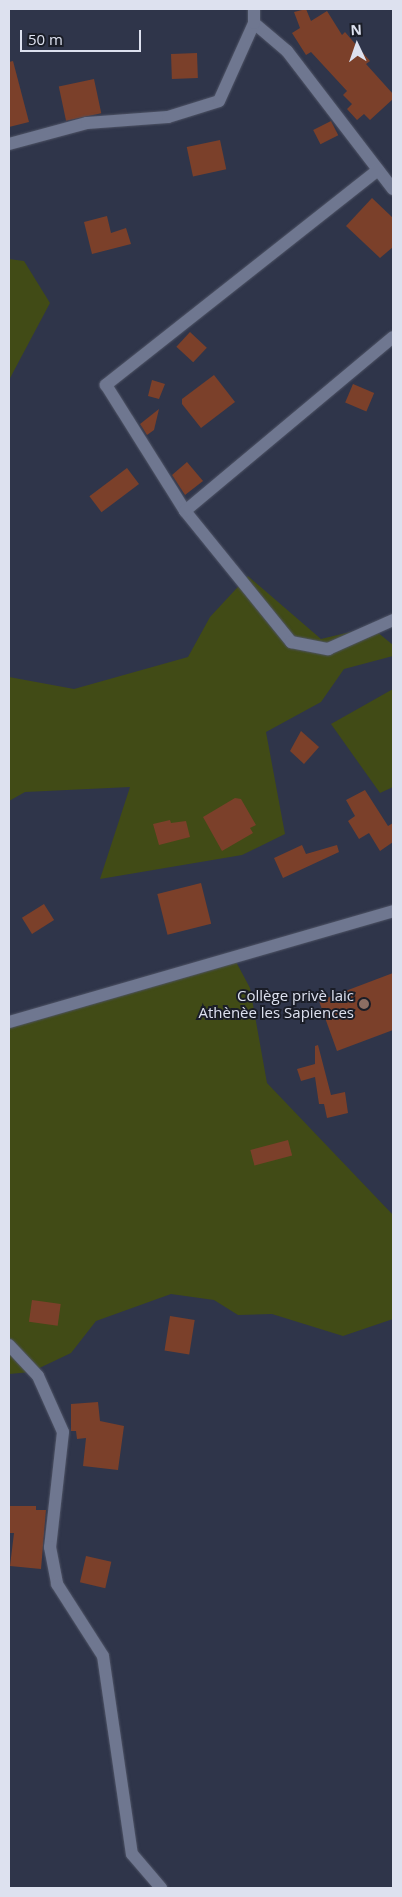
<!DOCTYPE html>
<meta charset="utf-8">
<style>
body{margin:0}
#map{position:relative;width:402px;height:1897px;overflow:hidden;background:#2f354a;font-family:"Open Sans",sans-serif}
div>[style]{position:absolute}
.green>*{inset:0;background:#414b16}
.building>*{inset:0;background:#7b402a;transform-origin:0 0}
.roads{filter:drop-shadow(0 0 1px #4e5365) drop-shadow(0 0 1px #4e5365)}
.street>*{height:12px;margin:-6px;padding:0 6px;transform-origin:6px;border-radius:6px;background:#6f7790}
.secondary>*{height:12px;margin:-6px;padding:0 6px;transform-origin:6px;border-radius:6px;background:#6f7790}
.dots>*{width:14px;height:14px;translate:-50% -50%;box-sizing:border-box;border:2px solid #1a1d27;border-radius:50%}
span{translate:-50% -50%;white-space:nowrap;text-align:center;line-height:1.15;-webkit-text-stroke:4px #1a1d27;paint-order:stroke}
.poi-label{font-size:15px;color:#dde1ef}
.right{translate:-100% -50%;text-align:right}
.frame{position:absolute;inset:0;border:10px solid #dde1ef;pointer-events:none}
.north{position:absolute;left:332px;top:20px;width:50px;height:50px;-webkit-text-stroke:4px #1a1d27;paint-order:stroke;rotate:357deg;font-size:14px;font-weight:700;line-height:20px;text-align:center;color:#dde1ef}
.north::after{content:'';display:block;margin:auto;width:18px;height:22px;background:#dde1ef;clip-path:polygon(50% 0,100% 100%,50% 72%,0 100%)}
.scale{position:absolute;left:20px;top:30px;width:121px;height:22px;box-sizing:border-box;border:2px solid #dde1ef;border-top:0;padding-left:6px;font-size:15px;line-height:18px;white-space:nowrap;color:#dde1ef;-webkit-text-stroke:4px #1a1d27;paint-order:stroke}
</style>
<div id="map">
<div class="green">
<i style="clip-path:polygon(9px 259px,24px 261px,50px 303px,9px 380px)"></i>
<i style="clip-path:polygon(248px 576px,321px 639px,371px 627px,393px 645px,393px 656px,344px 669px,321px 702px,266px 732px,285px 834px,242px 855px,100px 879px,130px 787px,25px 792px,9px 801px,9px 677px,74px 689px,188px 657px,210px 617px)"></i>
<i style="clip-path:polygon(393px 689px,393px 787px,380px 793px,331px 724px)"></i>
<i style="clip-path:polygon(234px 958px,250px 988px,267px 1083px,393px 1215px,393px 1319px,343px 1336px,272px 1314px,238px 1315px,214px 1300px,171px 1294px,96px 1321px,71px 1353px,31px 1372px,9px 1374px,9px 1022px)"></i>
</div>
<div class="building">
<i style="clip-path:polygon(306px 9px,311px 21px,327px 11px,342px 35px,345px 32px,370px 61px,366px 64px,393px 94px,393px 99px,370px 120px,364px 114px,357px 120px,347px 109px,352px 104px,343px 95px,347px 91px,311px 52px,306px 55px,292px 33px,300px 28px,294px 12px)"></i>
<i style="left:197px;top:53px;width:25px;height:26px;rotate:88deg"></i>
<i style="clip-path:polygon(13px 61px,29px 122px,9px 127px,9px 62px)"></i>
<i style="left:94px;top:79px;width:35px;height:36px;rotate:78deg"></i>
<i style="left:331px;top:121px;width:16px;height:20px;rotate:63deg"></i>
<i style="left:220px;top:140px;width:30px;height:34px;rotate:78deg"></i>
<i style="clip-path:polygon(372px 198px,393px 218px,393px 247px,380px 258px,346px 226px)"></i>
<i style="clip-path:polygon(107px 216px,111px 233px,126px 228px,131px 244px,92px 254px,84px 222px)"></i>
<i style="left:190px;top:332px;width:23px;height:20px;rotate:43deg"></i>
<i style="clip-path:polygon(214px 375px,235px 402px,201px 428px,182px 404px,182px 399px)"></i>
<i style="clip-path:polygon(152px 380px,165px 384px,159px 399px,148px 396px)"></i>
<i style="left:353px;top:384px;width:23px;height:20px;rotate:23deg"></i>
<i style="clip-path:polygon(159px 409px,154px 430px,147px 435px,140px 424px)"></i>
<i style="clip-path:polygon(187px 462px,203px 481px,185px 495px,172px 475px)"></i>
<i style="left:127px;top:468px;width:20px;height:47px;rotate:53deg"></i>
<i style="clip-path:polygon(301px 731px,319px 747px,304px 764px,290px 751px)"></i>
<i style="clip-path:polygon(365px 790px,388px 826px,393px 823px,393px 842px,380px 851px,369px 833px,359px 839px,348px 821px,355px 816px,346px 800px)"></i>
<i style="clip-path:polygon(235px 798px,241px 799px,256px 825px,250px 828px,253px 833px,222px 851px,203px 817px)"></i>
<i style="clip-path:polygon(170px 820px,171px 823px,186px 821px,190px 837px,159px 845px,153px 824px)"></i>
<i style="clip-path:polygon(302px 845px,306px 854px,337px 845px,339px 852px,283px 878px,274px 858px)"></i>
<i style="left:201px;top:883px;width:42px;height:45px;rotate:76deg"></i>
<i style="left:44px;top:904px;width:19px;height:26px;rotate:58deg"></i>
<i style="clip-path:polygon(393px 973px,393px 1030px,337px 1051px,319px 1001px)"></i>
<i style="clip-path:polygon(318px 1045px,331px 1095px,345px 1092px,348px 1113px,327px 1118px,324px 1104px,319px 1104px,315px 1077px,301px 1081px,297px 1069px,315px 1064px,315px 1046px)"></i>
<i style="left:288px;top:1140px;width:16px;height:39px;rotate:75deg"></i>
<i style="left:32px;top:1300px;width:29px;height:22px;rotate:8deg"></i>
<i style="left:170px;top:1316px;width:25px;height:35px;rotate:9deg"></i>
<i style="clip-path:polygon(98px 1402px,100px 1421px,124px 1426px,118px 1470px,83px 1466px,86px 1438px,77px 1439px,76px 1431px,71px 1431px,71px 1404px)"></i>
<i style="clip-path:polygon(9px 1506px,36px 1506px,36px 1510px,46px 1510px,41px 1569px,10px 1566px,14px 1533px,9px 1533px)"></i>
<i style="left:86px;top:1556px;width:26px;height:27px;rotate:13deg"></i>
</div>
<div class="roads">
<div class="street">
<i style="left:254px;top:23px;width:43px;rotate:40.3deg"></i>
<i style="left:287px;top:51px;width:174px;rotate:52.5deg"></i>
<i style="left:9px;top:144px;width:81px;rotate:-15.1deg"></i>
<i style="left:87px;top:123px;width:81px;rotate:-4.2deg"></i>
<i style="left:168px;top:117px;width:53px;rotate:-17.4deg"></i>
<i style="left:219px;top:101px;width:85px;rotate:-65.8deg"></i>
<i style="left:254px;top:23px;width:14px;rotate:-90deg"></i>
<i style="left:378px;top:170px;width:347px;rotate:141.7deg"></i>
<i style="left:106px;top:385px;width:149px;rotate:57.9deg"></i>
<i style="left:185px;top:511px;width:169px;rotate:51deg"></i>
<i style="left:291px;top:642px;width:38px;rotate:11deg"></i>
<i style="left:328px;top:649px;width:71px;rotate:-24deg"></i>
<i style="left:185px;top:511px;width:271px;rotate:-39.9deg"></i>
<i style="left:9px;top:1345px;width:42px;rotate:46.9deg"></i>
<i style="left:38px;top:1376px;width:61px;rotate:65.9deg"></i>
<i style="left:63px;top:1432px;width:116px;rotate:96.4deg"></i>
<i style="left:50px;top:1547px;width:38px;rotate:79deg"></i>
<i style="left:57px;top:1584px;width:85px;rotate:57.4deg"></i>
<i style="left:103px;top:1656px;width:200px;rotate:81.7deg"></i>
<i style="left:132px;top:1854px;width:45px;rotate:49.5deg"></i>
</div>
<div class="secondary">
<i style="left:9px;top:1022px;width:400px;rotate:-16.1deg"></i>
</div>
</div>
<div class="dots">
<i style="left:364px;top:1004px;background:#8d6e63"></i>
</div>
<div class="poi-label">
<span class="right" style="left:354px;top:1004px">Collège privè laic<br>Athènèe les Sapiences</span>
</div>
<div class="frame"></div>
<div class="north">N</div>
<div class="scale">50 m</div>
</div>
